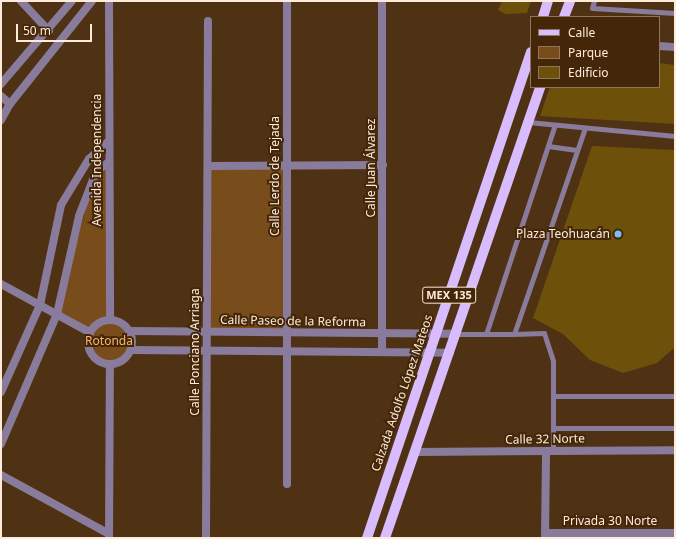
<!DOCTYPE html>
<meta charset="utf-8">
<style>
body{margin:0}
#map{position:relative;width:676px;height:539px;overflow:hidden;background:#4f3214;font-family:"Noto Sans",sans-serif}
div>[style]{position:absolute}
.green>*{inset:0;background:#794c1b;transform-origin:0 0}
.round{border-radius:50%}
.building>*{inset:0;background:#6d510b}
.service>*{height:5px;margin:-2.5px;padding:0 2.5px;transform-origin:2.5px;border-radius:2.5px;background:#897b9b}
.minor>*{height:8px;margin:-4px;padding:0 4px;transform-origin:4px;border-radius:4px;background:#897b9b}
.minor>.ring{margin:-4px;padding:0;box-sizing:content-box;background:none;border:8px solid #897b9b;border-radius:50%}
.primary>*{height:10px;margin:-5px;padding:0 5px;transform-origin:5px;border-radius:5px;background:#d8bcfd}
.dots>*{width:11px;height:11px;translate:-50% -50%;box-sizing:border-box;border:2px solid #442708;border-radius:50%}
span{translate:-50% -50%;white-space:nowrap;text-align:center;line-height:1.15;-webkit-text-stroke:4px #442708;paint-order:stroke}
.shield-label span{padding:1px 3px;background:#442708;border:1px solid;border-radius:3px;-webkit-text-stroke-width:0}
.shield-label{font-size:11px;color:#feebda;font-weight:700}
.street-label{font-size:12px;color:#feebda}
.poi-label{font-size:12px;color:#feebda}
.right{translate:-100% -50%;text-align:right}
.park-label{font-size:12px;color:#f7b473}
.frame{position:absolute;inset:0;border:2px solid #feebda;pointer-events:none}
.legend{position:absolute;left:530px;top:16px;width:130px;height:72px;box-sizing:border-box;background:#442708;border:1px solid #8e755c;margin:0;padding:5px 7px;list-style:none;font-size:12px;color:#feebda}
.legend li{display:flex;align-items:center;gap:8px;height:20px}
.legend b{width:20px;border:1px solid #8e755c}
.scale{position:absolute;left:16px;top:24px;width:76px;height:18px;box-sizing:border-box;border:2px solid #feebda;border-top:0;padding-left:5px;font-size:12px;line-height:14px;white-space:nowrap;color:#feebda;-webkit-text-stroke:3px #442708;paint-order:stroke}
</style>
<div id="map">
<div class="green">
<i style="left:209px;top:166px;width:79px;height:166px"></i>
<i style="clip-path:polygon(107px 167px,109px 317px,88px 330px,57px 313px,91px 190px)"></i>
<i class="round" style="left:89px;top:321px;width:42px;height:42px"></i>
</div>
<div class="building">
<i style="clip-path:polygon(502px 1px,531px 1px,527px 13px,506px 14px,498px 10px)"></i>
<i style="clip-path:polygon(659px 63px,675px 65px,675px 124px,540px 116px,550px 87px,659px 87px)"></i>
<i style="clip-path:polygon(592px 146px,675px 150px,675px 347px,657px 363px,623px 373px,590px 360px,563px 334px,533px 318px)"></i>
</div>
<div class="service">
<i style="left:594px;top:1px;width:7px;rotate:106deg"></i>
<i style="left:592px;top:8px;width:83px;rotate:3.4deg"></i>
<i style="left:528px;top:122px;width:148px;rotate:5.4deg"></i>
<i style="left:548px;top:146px;width:29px;rotate:8deg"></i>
<i style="left:521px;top:230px;width:27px;rotate:15deg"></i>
<i style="left:456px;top:334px;width:58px"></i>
<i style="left:514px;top:334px;width:218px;rotate:-71deg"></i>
<i style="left:486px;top:334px;width:218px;rotate:-71.8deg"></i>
<i style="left:514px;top:334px;width:30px;rotate:-2deg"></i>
<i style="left:544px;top:333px;width:29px;rotate:72deg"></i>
<i style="left:553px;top:361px;width:90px;rotate:90deg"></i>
<i style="left:553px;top:396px;width:122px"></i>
<i style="left:553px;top:428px;width:122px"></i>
</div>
<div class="minor">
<i style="left:21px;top:1px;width:41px;rotate:47deg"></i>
<i style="left:109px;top:1px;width:318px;rotate:89.8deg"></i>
<i style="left:287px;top:1px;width:483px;rotate:90deg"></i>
<i style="left:659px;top:46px;width:16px;rotate:4deg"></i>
<i style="left:1px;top:84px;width:109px;rotate:-49.5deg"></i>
<i style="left:1px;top:96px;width:12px;rotate:42deg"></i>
<i style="left:1px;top:120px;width:18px;rotate:-61deg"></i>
<i style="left:10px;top:104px;width:132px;rotate:-51.5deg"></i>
<i style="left:209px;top:166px;width:174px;rotate:-0.3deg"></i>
<i style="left:1px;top:284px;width:100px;rotate:28.6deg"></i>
<i class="ring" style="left:88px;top:320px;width:36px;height:36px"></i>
<i style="left:130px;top:331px;width:326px;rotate:0.5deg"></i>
<i style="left:131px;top:350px;width:319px;rotate:0.5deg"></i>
<i style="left:382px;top:351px;width:350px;rotate:-90deg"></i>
<i style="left:1px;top:392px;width:95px;rotate:-65.9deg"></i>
<i style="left:40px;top:305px;width:102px;rotate:-78.1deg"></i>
<i style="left:61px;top:205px;width:54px;rotate:-58.7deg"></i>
<i style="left:89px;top:159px;width:25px;rotate:-42deg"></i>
<i style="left:1px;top:444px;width:142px;rotate:-66.7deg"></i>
<i style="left:57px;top:314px;width:100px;rotate:-77.3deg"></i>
<i style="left:79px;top:216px;width:47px;rotate:-68.9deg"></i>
<i style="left:96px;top:172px;width:16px;rotate:-38deg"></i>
<i style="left:416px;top:452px;width:259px;rotate:-0.4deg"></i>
<i style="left:1px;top:475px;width:123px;rotate:28.6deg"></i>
<i style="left:545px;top:533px;width:130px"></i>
<i style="left:109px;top:538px;width:174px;rotate:-89.7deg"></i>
<i style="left:206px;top:538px;width:517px;rotate:-89.78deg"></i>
<i style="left:545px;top:538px;width:87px;rotate:-89.3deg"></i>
</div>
<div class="primary">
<i style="left:543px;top:17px;width:17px;rotate:-73deg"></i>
<i style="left:564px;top:17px;width:17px;rotate:-69deg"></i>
<i style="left:367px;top:538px;width:513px;rotate:-71.35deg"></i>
<i style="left:385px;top:538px;width:477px;rotate:-71deg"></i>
</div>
<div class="dots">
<i style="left:618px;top:234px;background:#79bff8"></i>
</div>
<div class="shield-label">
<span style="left:449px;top:295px">MEX 135</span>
</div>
<div class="street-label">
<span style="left:97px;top:160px;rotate:-90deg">Avenida Independencia</span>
<span style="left:371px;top:168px;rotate:-90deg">Calle Juan Álvarez</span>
<span style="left:275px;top:176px;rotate:-90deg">Calle Lerdo de Tejada</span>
<span style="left:293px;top:321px;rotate:1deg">Calle Paseo de la Reforma</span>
<span style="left:195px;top:352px;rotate:-90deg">Calle Ponciano Arriaga</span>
<span style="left:402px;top:393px;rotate:-71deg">Calzada Adolfo López Mateos</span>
<span style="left:545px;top:439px;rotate:-1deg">Calle 32 Norte</span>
<span style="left:610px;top:521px">Privada 30 Norte</span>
</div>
<div class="poi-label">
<span class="right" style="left:610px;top:234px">Plaza Teohuacán</span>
</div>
<div class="park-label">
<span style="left:109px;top:341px">Rotonda</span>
</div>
<div class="frame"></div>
<ul class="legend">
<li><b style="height:5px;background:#d8bcfd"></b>Calle</li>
<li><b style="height:11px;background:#794c1b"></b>Parque</li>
<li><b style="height:11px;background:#6d510b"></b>Edificio</li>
</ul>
<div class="scale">50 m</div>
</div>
